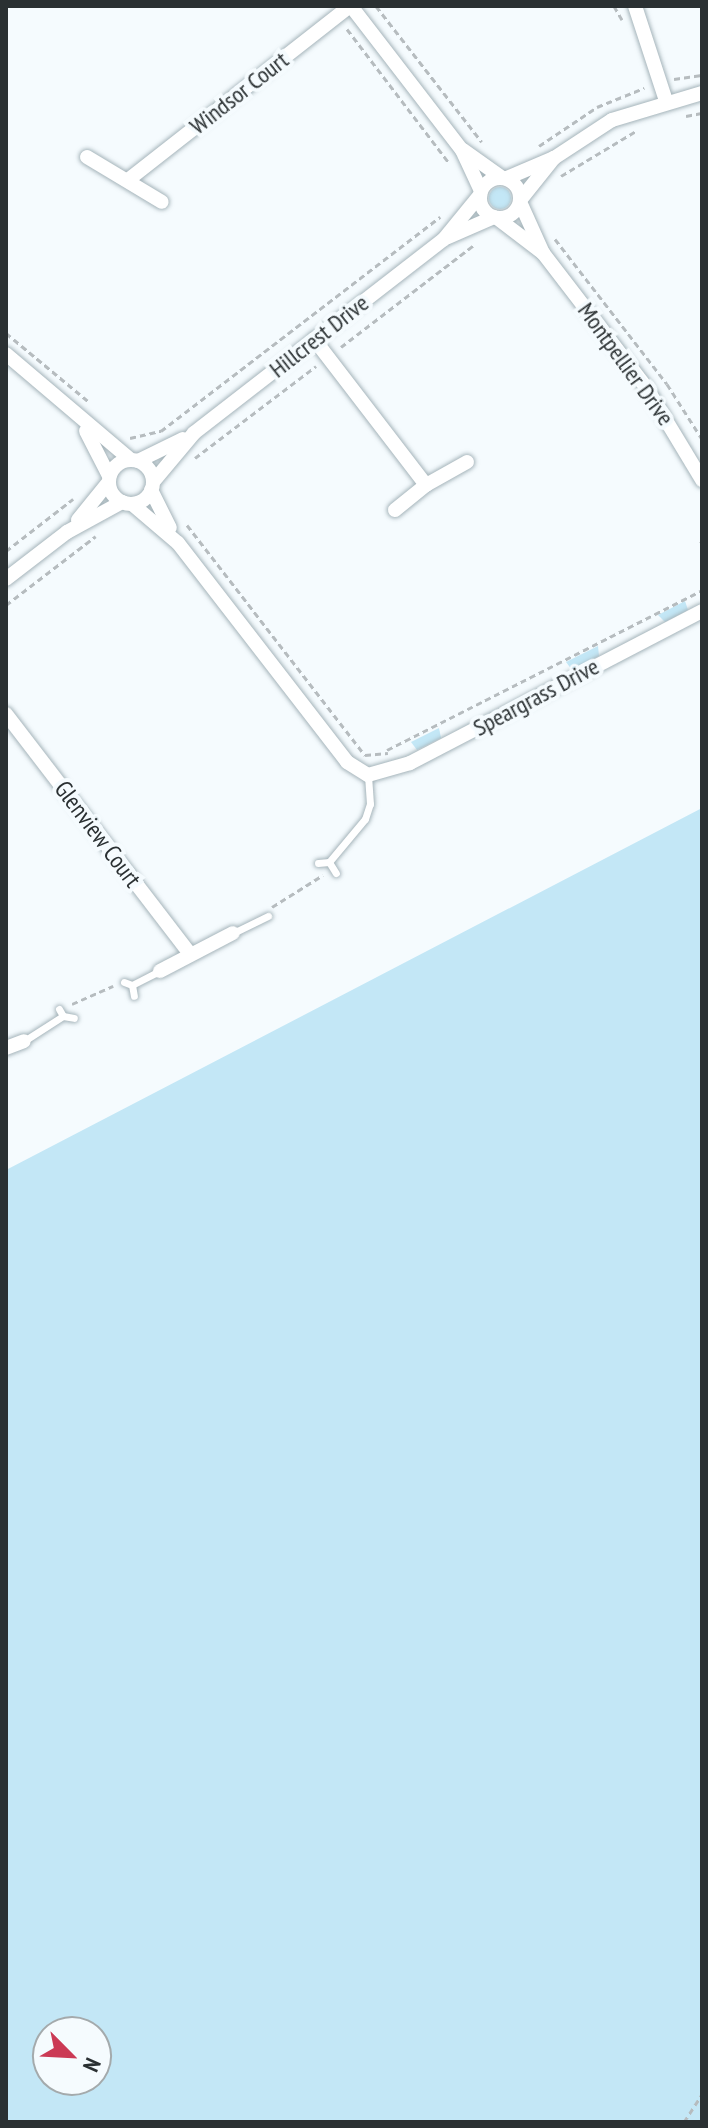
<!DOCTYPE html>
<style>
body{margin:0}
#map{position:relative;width:708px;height:2128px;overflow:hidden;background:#f5fbfe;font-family:"PT Sans Narrow",sans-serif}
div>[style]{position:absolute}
.green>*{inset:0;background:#c3e7f6}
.round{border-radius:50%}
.path>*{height:3px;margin-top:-1.5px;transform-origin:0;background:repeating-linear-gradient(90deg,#b6bcbf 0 6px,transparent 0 10px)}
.roads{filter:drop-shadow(0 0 2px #a5b4ba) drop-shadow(0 0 2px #a5b4ba)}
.lane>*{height:7px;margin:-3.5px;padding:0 3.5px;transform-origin:3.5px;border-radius:3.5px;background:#fff}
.street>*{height:14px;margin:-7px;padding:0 7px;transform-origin:7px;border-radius:7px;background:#fff}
.street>.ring{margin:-7px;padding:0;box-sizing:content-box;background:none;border:14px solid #fff;border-radius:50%}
span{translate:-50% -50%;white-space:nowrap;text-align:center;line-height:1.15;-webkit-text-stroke:8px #f5fbfe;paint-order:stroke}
.street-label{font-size:24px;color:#2a3032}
.frame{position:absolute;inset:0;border:8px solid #2a3032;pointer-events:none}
.north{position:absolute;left:32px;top:2016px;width:80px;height:80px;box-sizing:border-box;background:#f5fbfe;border:2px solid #a4aaac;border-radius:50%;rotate:114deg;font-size:22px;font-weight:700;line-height:32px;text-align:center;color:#2a3032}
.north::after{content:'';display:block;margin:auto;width:28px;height:36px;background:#cb3a55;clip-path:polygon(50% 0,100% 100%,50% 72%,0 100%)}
</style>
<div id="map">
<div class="green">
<i class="round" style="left:489px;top:187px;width:22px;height:22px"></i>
<i style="clip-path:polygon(685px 601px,688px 610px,665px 622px,658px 615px)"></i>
<i style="clip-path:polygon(598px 646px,599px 656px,572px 670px,566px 662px)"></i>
<i style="clip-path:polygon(439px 728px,441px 738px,417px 750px,411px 742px)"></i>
<i style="clip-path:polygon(evenodd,702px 808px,702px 2122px,6px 2122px,6px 1170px,702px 808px,96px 2032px,96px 2080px,48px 2080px,48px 2032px,96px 2032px)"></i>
</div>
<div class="path">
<i style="left:376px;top:6px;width:172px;rotate:52.1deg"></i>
<i style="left:614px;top:6px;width:16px;rotate:60deg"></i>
<i style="left:347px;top:29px;width:168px;rotate:52.7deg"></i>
<i style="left:674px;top:79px;width:28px;rotate:-8deg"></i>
<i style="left:686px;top:116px;width:16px;rotate:-11deg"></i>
<i style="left:539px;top:146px;width:70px;rotate:-33.9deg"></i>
<i style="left:597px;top:107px;width:51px;rotate:-22deg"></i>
<i style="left:561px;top:176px;width:87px;rotate:-31deg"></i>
<i style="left:555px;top:239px;width:183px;rotate:52.3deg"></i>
<i style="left:667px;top:384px;width:65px;rotate:57.5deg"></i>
<i style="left:6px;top:333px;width:108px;rotate:39.7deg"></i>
<i style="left:341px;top:347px;width:169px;rotate:-37.5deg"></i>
<i style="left:130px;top:438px;width:32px;rotate:-13deg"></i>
<i style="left:161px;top:431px;width:352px;rotate:-37.5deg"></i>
<i style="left:195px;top:458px;width:152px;rotate:-37.2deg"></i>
<i style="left:187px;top:525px;width:291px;rotate:52.3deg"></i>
<i style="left:365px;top:755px;width:23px;rotate:-5deg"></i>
<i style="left:700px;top:541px;width:2px;rotate:27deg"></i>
<i style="left:6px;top:551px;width:85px;rotate:-37.8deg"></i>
<i style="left:6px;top:605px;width:113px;rotate:-37.5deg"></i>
<i style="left:387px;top:750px;width:353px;rotate:-26.9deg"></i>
<i style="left:272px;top:907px;width:60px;rotate:-32.1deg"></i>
<i style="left:72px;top:1004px;width:45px;rotate:-23.7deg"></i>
<i style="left:684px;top:2122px;width:33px;rotate:-57deg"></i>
</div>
<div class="roads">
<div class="lane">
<i style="left:329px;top:862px;width:13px;rotate:58deg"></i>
<i style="left:318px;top:863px;width:11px;rotate:-5deg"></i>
<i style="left:329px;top:862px;width:56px;rotate:-50.1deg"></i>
<i style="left:365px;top:819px;width:16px;rotate:-72deg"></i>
<i style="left:370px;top:804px;width:29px;rotate:-94deg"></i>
<i style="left:233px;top:933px;width:39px;rotate:-26deg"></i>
<i style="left:124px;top:982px;width:9px;rotate:21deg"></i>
<i style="left:132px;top:985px;width:11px;rotate:80deg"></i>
<i style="left:132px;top:985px;width:31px;rotate:-27deg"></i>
<i style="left:59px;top:1009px;width:8px;rotate:60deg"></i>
<i style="left:63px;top:1016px;width:11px;rotate:10deg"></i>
<i style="left:24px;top:1041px;width:46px;rotate:-32.7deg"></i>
</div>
<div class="street">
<i style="left:351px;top:6px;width:182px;rotate:52.4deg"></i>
<i style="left:462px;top:150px;width:45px;rotate:65.1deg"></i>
<i style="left:635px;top:6px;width:100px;rotate:71.9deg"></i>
<i style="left:463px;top:150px;width:47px;rotate:35.4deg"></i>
<i style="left:87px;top:157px;width:87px;rotate:31deg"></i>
<i class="ring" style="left:480px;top:178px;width:26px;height:26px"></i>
<i style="left:507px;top:178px;width:51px;rotate:-23.1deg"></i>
<i style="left:554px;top:158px;width:69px;rotate:-33.2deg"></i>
<i style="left:612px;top:120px;width:94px;rotate:-16.7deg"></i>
<i style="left:128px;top:180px;width:282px;rotate:-38.1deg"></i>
<i style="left:521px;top:199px;width:53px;rotate:-51.2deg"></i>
<i style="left:520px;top:202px;width:56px;rotate:65.7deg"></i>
<i style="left:543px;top:253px;width:169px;rotate:52.5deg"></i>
<i style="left:646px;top:387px;width:109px;rotate:58.9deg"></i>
<i style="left:497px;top:218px;width:58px;rotate:37.3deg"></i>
<i style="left:448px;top:237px;width:50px;rotate:-23.5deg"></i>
<i style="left:314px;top:339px;width:184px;rotate:52.5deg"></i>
<i style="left:426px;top:485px;width:47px;rotate:-29.3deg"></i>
<i style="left:6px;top:354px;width:164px;rotate:40.3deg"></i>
<i style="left:86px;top:431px;width:51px;rotate:62.9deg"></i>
<i class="ring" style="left:109px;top:460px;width:30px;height:30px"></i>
<i style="left:138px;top:461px;width:50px;rotate:-26.1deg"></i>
<i style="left:153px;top:482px;width:64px;rotate:-50.1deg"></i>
<i style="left:194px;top:433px;width:316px;rotate:-37.8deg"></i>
<i style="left:444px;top:239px;width:57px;rotate:-50.7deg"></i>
<i style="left:151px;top:490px;width:42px;rotate:63.4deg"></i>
<i style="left:132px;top:504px;width:60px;rotate:40.3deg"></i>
<i style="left:178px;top:543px;width:277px;rotate:52.3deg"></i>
<i style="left:347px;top:762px;width:25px;rotate:32deg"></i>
<i style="left:368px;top:775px;width:44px;rotate:-15.9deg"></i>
<i style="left:410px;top:763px;width:329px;rotate:-27.5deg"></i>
<i style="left:395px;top:510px;width:40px;rotate:-39deg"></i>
<i style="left:78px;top:520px;width:48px;rotate:-51deg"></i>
<i style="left:6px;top:579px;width:77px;rotate:-37.6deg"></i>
<i style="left:67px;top:532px;width:63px;rotate:-28.6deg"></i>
<i style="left:6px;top:714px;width:302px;rotate:52.5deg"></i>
<i style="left:160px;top:971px;width:82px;rotate:-27.5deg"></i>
<i style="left:6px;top:1048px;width:19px;rotate:-21deg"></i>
</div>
</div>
<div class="street-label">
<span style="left:239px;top:93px;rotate:-38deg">Windsor Court</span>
<span style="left:319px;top:336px;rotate:-38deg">Hillcrest Drive</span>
<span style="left:626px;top:364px;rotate:54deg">Montpellier Drive</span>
<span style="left:536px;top:697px;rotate:-28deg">Speargrass Drive</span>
<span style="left:98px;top:834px;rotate:53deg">Glenview Court</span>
</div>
<div class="frame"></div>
<div class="north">N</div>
</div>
